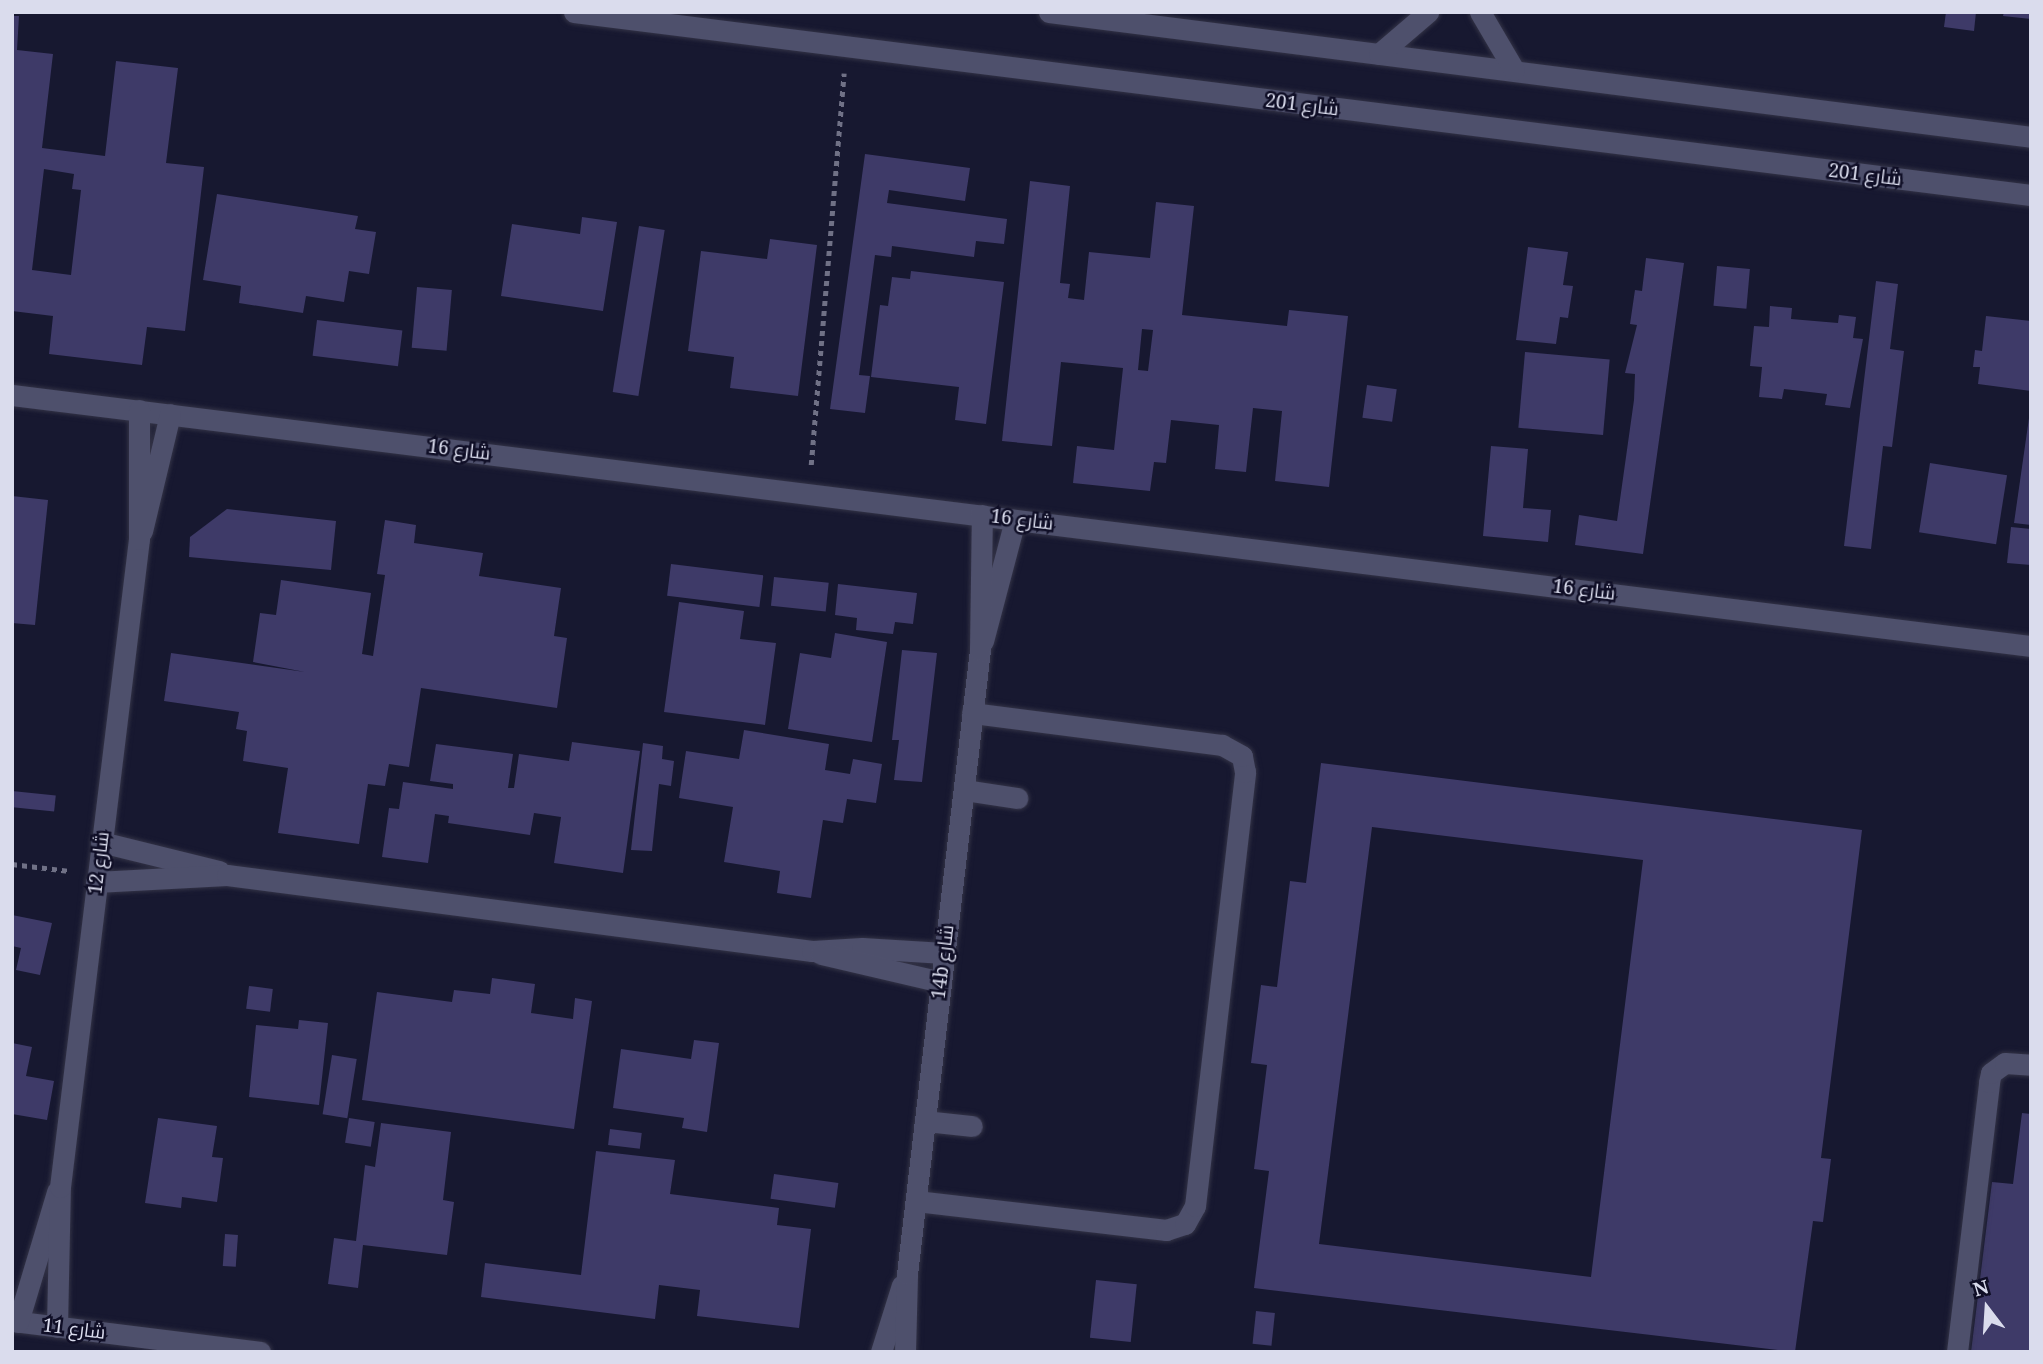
<!DOCTYPE html>
<meta charset="utf-8">
<style>
body{margin:0}
#map{position:relative;width:2043px;height:1364px;overflow:hidden;background:#171830;font-family:"Noto Serif",Cairo,serif}
div>[style]{position:absolute}
.building>*{inset:0;background:#3e3a68;transform-origin:0 0}
.path>*{height:4.5px;margin-top:-2.25px;transform-origin:0;background:repeating-linear-gradient(90deg,#707186 0 5px,transparent 0 10px)}
.roads{filter:drop-shadow(0 0 2px #333346) drop-shadow(0 0 2px #333346)}
.minor>*{height:21px;margin:-10.5px;padding:0 10.5px;transform-origin:10.5px;border-radius:10.5px;background:#4e506c}
span{translate:-50% -50%;white-space:nowrap;text-align:center;line-height:1.15;-webkit-text-stroke:5px #0f0e26;paint-order:stroke}
.street-label{font-size:19px;color:#dadced}
.frame{position:absolute;inset:0;border:14px solid #dadced;pointer-events:none}
.north{position:absolute;left:1952px;top:1273px;width:70px;height:70px;-webkit-text-stroke:5px #0f0e26;paint-order:stroke;rotate:343deg;font-size:19px;font-weight:700;line-height:28px;text-align:center;color:#dadced}
.north::after{content:'';display:block;margin:auto;width:24px;height:32px;background:#dadced;clip-path:polygon(50% 0,100% 100%,50% 72%,0 100%)}
</style>
<div id="map">
<div class="building">
<i style="clip-path:polygon(1946px 12px,1976px 12px,1974px 31px,1944px 27px)"></i>
<i style="clip-path:polygon(2004px 12px,2031px 12px,2031px 19px,2003px 16px)"></i>
<i style="clip-path:polygon(evenodd,12px 16px,19px 16px,17px 50px,53px 54px,42px 148px,105px 156px,116px 61px,178px 68px,166px 163px,204px 167px,185px 331px,147px 327px,142px 365px,49px 354px,53px 316px,12px 311px,12px 16px,44px 169px,74px 174px,72px 189px,81px 190px,71px 275px,32px 270px,44px 169px)"></i>
<i style="clip-path:polygon(865px 154px,970px 168px,965px 201px,889px 190px,887px 203px,1007px 219px,1004px 244px,976px 241px,974px 257px,892px 246px,891px 257px,875px 255px,859px 375px,870px 376px,865px 413px,830px 409px)"></i>
<i style="clip-path:polygon(evenodd,1030px 181px,1070px 186px,1060px 283px,1070px 284px,1068px 298px,1084px 300px,1089px 252px,1150px 258px,1156px 202px,1194px 206px,1182px 315px,1287px 326px,1289px 310px,1348px 316px,1329px 487px,1275px 481px,1282px 411px,1253px 408px,1246px 472px,1215px 469px,1219px 425px,1171px 420px,1166px 463px,1154px 462px,1150px 491px,1073px 483px,1077px 446px,1114px 450px,1123px 368px,1061px 362px,1052px 446px,1002px 441px,1030px 181px,1142px 329px,1153px 330px,1148px 371px,1138px 370px,1142px 329px)"></i>
<i style="clip-path:polygon(217px 194px,358px 216px,355px 229px,376px 232px,369px 274px,349px 271px,344px 302px,306px 296px,303px 313px,239px 303px,241px 286px,203px 280px)"></i>
<i style="clip-path:polygon(582px 217px,617px 222px,603px 311px,501px 296px,512px 224px,580px 234px)"></i>
<i style="left:639px;top:226px;width:26px;height:168px;rotate:9deg"></i>
<i style="clip-path:polygon(770px 239px,817px 245px,798px 396px,730px 388px,734px 357px,688px 351px,701px 251px,767px 259px)"></i>
<i style="clip-path:polygon(1528px 247px,1568px 252px,1563px 285px,1573px 286px,1568px 318px,1560px 317px,1556px 344px,1516px 340px)"></i>
<i style="clip-path:polygon(1646px 258px,1684px 263px,1643px 554px,1575px 545px,1579px 515px,1617px 521px,1634px 400px,1635px 374px,1625px 373px,1637px 325px,1630px 324px,1635px 290px,1642px 291px)"></i>
<i style="left:1717px;top:266px;width:33px;height:40px;rotate:5deg"></i>
<i style="clip-path:polygon(911px 271px,1004px 282px,986px 424px,955px 420px,959px 387px,871px 377px,880px 305px,888px 306px,892px 277px,910px 279px)"></i>
<i style="clip-path:polygon(1876px 281px,1898px 284px,1890px 349px,1904px 351px,1892px 447px,1883px 446px,1871px 549px,1844px 546px)"></i>
<i style="left:417px;top:287px;width:35px;height:61px;rotate:5deg"></i>
<i style="clip-path:polygon(1770px 306px,1792px 308px,1791px 319px,1838px 323px,1839px 315px,1856px 317px,1853px 338px,1863px 339px,1850px 408px,1825px 405px,1827px 394px,1784px 389px,1782px 399px,1759px 397px,1762px 367px,1750px 366px,1754px 326px,1769px 327px)"></i>
<i style="clip-path:polygon(1986px 316px,2031px 321px,2031px 391px,1978px 384px,1980px 367px,1973px 367px,1975px 350px,1982px 351px)"></i>
<i style="left:317px;top:320px;width:86px;height:36px;rotate:7deg"></i>
<i style="left:1525px;top:352px;width:85px;height:76px;rotate:5deg"></i>
<i style="left:1367px;top:385px;width:30px;height:33px;rotate:8deg"></i>
<i style="clip-path:polygon(2031px 404px,2031px 525px,2014px 523px)"></i>
<i style="clip-path:polygon(1491px 446px,1528px 449px,1523px 508px,1551px 510px,1548px 542px,1483px 536px)"></i>
<i style="left:1930px;top:463px;width:78px;height:70px;rotate:9deg"></i>
<i style="clip-path:polygon(12px 496px,48px 500px,35px 625px,12px 623px)"></i>
<i style="clip-path:polygon(227px 509px,336px 521px,331px 570px,189px 557px,190px 537px)"></i>
<i style="clip-path:polygon(385px 520px,416px 525px,414px 543px,483px 553px,479px 576px,561px 588px,554px 636px,567px 638px,557px 708px,421px 688px,409px 767px,389px 764px,385px 786px,368px 784px,359px 844px,278px 833px,288px 768px,243px 761px,247px 731px,236px 729px,239px 712px,164px 701px,171px 653px,305px 672px,253px 662px,260px 613px,276px 615px,281px 580px,371px 593px,362px 654px,373px 656px,385px 575px,377px 574px)"></i>
<i style="clip-path:polygon(2011px 527px,2031px 529px,2031px 565px,2007px 563px)"></i>
<i style="left:671px;top:564px;width:93px;height:32px;rotate:7deg"></i>
<i style="left:774px;top:577px;width:55px;height:29px;rotate:6deg"></i>
<i style="clip-path:polygon(838px 584px,917px 593px,913px 624px,895px 622px,893px 634px,856px 630px,857px 618px,835px 615px)"></i>
<i style="clip-path:polygon(679px 602px,744px 611px,740px 639px,776px 643px,765px 725px,664px 712px)"></i>
<i style="clip-path:polygon(835px 633px,887px 642px,872px 742px,788px 729px,800px 653px,831px 658px)"></i>
<i style="clip-path:polygon(902px 650px,937px 653px,922px 782px,894px 780px,899px 740px,892px 740px)"></i>
<i style="clip-path:polygon(744px 730px,829px 744px,825px 770px,850px 774px,853px 759px,882px 764px,876px 803px,847px 799px,843px 823px,823px 820px,811px 898px,777px 893px,780px 871px,724px 862px,733px 807px,679px 798px,686px 751px,739px 759px)"></i>
<i style="clip-path:polygon(572px 742px,640px 751px,623px 873px,554px 863px,561px 817px,534px 813px,530px 835px,448px 823px,449px 816px,435px 814px,428px 863px,382px 857px,389px 808px,399px 809px,403px 782px,453px 789px,453px 784px,430px 781px,436px 744px,513px 754px,508px 788px,514px 788px,519px 754px,569px 761px)"></i>
<i style="clip-path:polygon(643px 743px,663px 746px,662px 759px,674px 761px,671px 786px,659px 784px,652px 851px,631px 850px)"></i>
<i style="clip-path:polygon(evenodd,1321px 763px,1862px 830px,1821px 1158px,1831px 1159px,1823px 1222px,1813px 1221px,1795px 1352px,1254px 1288px,1269px 1171px,1254px 1169px,1267px 1065px,1251px 1063px,1261px 985px,1277px 987px,1290px 881px,1306px 883px,1321px 763px,1372px 827px,1643px 860px,1591px 1277px,1319px 1244px,1372px 827px)"></i>
<i style="left:12px;top:791px;width:44px;height:16px;rotate:6deg"></i>
<i style="clip-path:polygon(12px 915px,52px 923px,40px 975px,16px 970px,21px 948px,12px 946px)"></i>
<i style="clip-path:polygon(492px 978px,535px 984px,531px 1013px,573px 1019px,575px 998px,592px 1001px,574px 1129px,362px 1100px,377px 992px,452px 1002px,454px 990px,490px 994px)"></i>
<i style="left:249px;top:986px;width:24px;height:23px;rotate:7deg"></i>
<i style="clip-path:polygon(299px 1020px,328px 1023px,319px 1105px,249px 1097px,256px 1025px,298px 1029px)"></i>
<i style="clip-path:polygon(694px 1040px,719px 1043px,707px 1132px,682px 1128px,684px 1118px,613px 1108px,621px 1049px,691px 1059px)"></i>
<i style="clip-path:polygon(12px 1043px,32px 1047px,26px 1076px,54px 1081px,47px 1120px,12px 1114px)"></i>
<i style="left:332px;top:1055px;width:25px;height:60px;rotate:9deg"></i>
<i style="clip-path:polygon(2022px 1113px,2031px 1114px,2031px 1352px,1971px 1352px,1992px 1182px,2013px 1184px)"></i>
<i style="clip-path:polygon(158px 1118px,217px 1126px,212px 1157px,223px 1158px,217px 1202px,182px 1197px,181px 1208px,145px 1203px)"></i>
<i style="left:349px;top:1118px;width:26px;height:25px;rotate:9deg"></i>
<i style="clip-path:polygon(381px 1123px,451px 1132px,443px 1200px,454px 1202px,447px 1255px,363px 1245px,358px 1288px,328px 1284px,334px 1238px,356px 1241px,365px 1165px,375px 1167px)"></i>
<i style="left:610px;top:1129px;width:32px;height:16px;rotate:7deg"></i>
<i style="clip-path:polygon(596px 1151px,675px 1160px,670px 1194px,779px 1208px,777px 1225px,811px 1229px,799px 1328px,697px 1316px,700px 1290px,659px 1285px,655px 1319px,481px 1297px,485px 1263px,581px 1275px)"></i>
<i style="left:774px;top:1174px;width:65px;height:25px;rotate:8deg"></i>
<i style="left:225px;top:1234px;width:13px;height:32px;rotate:4deg"></i>
<i style="left:1096px;top:1280px;width:41px;height:58px;rotate:6deg"></i>
<i style="left:1256px;top:1311px;width:19px;height:33px;rotate:6deg"></i>
</div>
<div class="path">
<i style="left:811px;top:465px;width:393px;rotate:-85.2deg"></i>
<i style="left:12px;top:864px;width:58px;rotate:6.9deg"></i>
</div>
<div class="roads">
<div class="minor">
<i style="left:574px;top:12px;width:1468px;rotate:7.16deg"></i>
<i style="left:1049px;top:12px;width:990px;rotate:7.25deg"></i>
<i style="left:1480px;top:12px;width:67px;rotate:59.6deg"></i>
<i style="left:1379px;top:54px;width:65px;rotate:-40.6deg"></i>
<i style="left:12px;top:395px;width:2035px;rotate:7.09deg"></i>
<i style="left:142px;top:531px;width:120px;rotate:-76.5deg"></i>
<i style="left:983px;top:641px;width:125px;rotate:-75.2deg"></i>
<i style="left:964px;top:790px;width:54px;rotate:8.6deg"></i>
<i style="left:101px;top:842px;width:122px;rotate:13.8deg"></i>
<i style="left:96px;top:882px;width:131px;rotate:-3.1deg"></i>
<i style="left:227px;top:875px;width:590px;rotate:7.4deg"></i>
<i style="left:812px;top:951px;width:50px;rotate:-3.4deg"></i>
<i style="left:862px;top:948px;width:82px;rotate:3.5deg"></i>
<i style="left:821px;top:954px;width:123px;rotate:13.1deg"></i>
<i style="left:925px;top:1121px;width:47px;rotate:6.1deg"></i>
<i style="left:916px;top:1201px;width:252px;rotate:6.6deg"></i>
<i style="left:1166px;top:1230px;width:20px;rotate:-18deg"></i>
<i style="left:1185px;top:1224px;width:21px;rotate:-61deg"></i>
<i style="left:1195px;top:1206px;width:437px;rotate:-83.4deg"></i>
<i style="left:1245px;top:772px;width:16px;rotate:-101deg"></i>
<i style="left:1242px;top:756px;width:23px;rotate:-151deg"></i>
<i style="left:1222px;top:745px;width:252px;rotate:-172.7deg"></i>
<i style="left:12px;top:1321px;width:250px;rotate:7.1deg"></i>
<i style="left:18px;top:1322px;width:136px;rotate:-73.3deg"></i>
<i style="left:57px;top:1327px;width:140px;rotate:-88.8deg"></i>
<i style="left:60px;top:1187px;width:653px;rotate:-83.05deg"></i>
<i style="left:139px;top:539px;width:129px;rotate:-90deg"></i>
<i style="left:881px;top:1352px;width:70px;rotate:-72.6deg"></i>
<i style="left:905px;top:1352px;width:78px;rotate:-88.5deg"></i>
<i style="left:907px;top:1274px;width:628px;rotate:-83.33deg"></i>
<i style="left:980px;top:650px;width:135px;rotate:-89.2deg"></i>
<i style="left:1957px;top:1352px;width:272px;rotate:-83.2deg"></i>
<i style="left:1989px;top:1082px;width:9px;rotate:-77deg"></i>
<i style="left:1991px;top:1073px;width:17px;rotate:-36deg"></i>
<i style="left:2005px;top:1063px;width:26px;rotate:4deg"></i>
</div>
</div>
<div class="street-label">
<span style="left:1302px;top:105px;rotate:7deg">شارع 201</span>
<span style="left:1865px;top:175px;rotate:7deg">شارع 201</span>
<span style="left:459px;top:450px;rotate:7deg">شارع 16</span>
<span style="left:1022px;top:520px;rotate:7deg">شارع 16</span>
<span style="left:1584px;top:590px;rotate:7deg">شارع 16</span>
<span style="left:99px;top:863px;rotate:-83deg">شارع 12</span>
<span style="left:943px;top:962px;rotate:-83deg">14b شارع</span>
<span style="left:74px;top:1329px;rotate:7deg">شارع 11</span>
</div>
<div class="frame"></div>
<div class="north">N</div>
</div>
